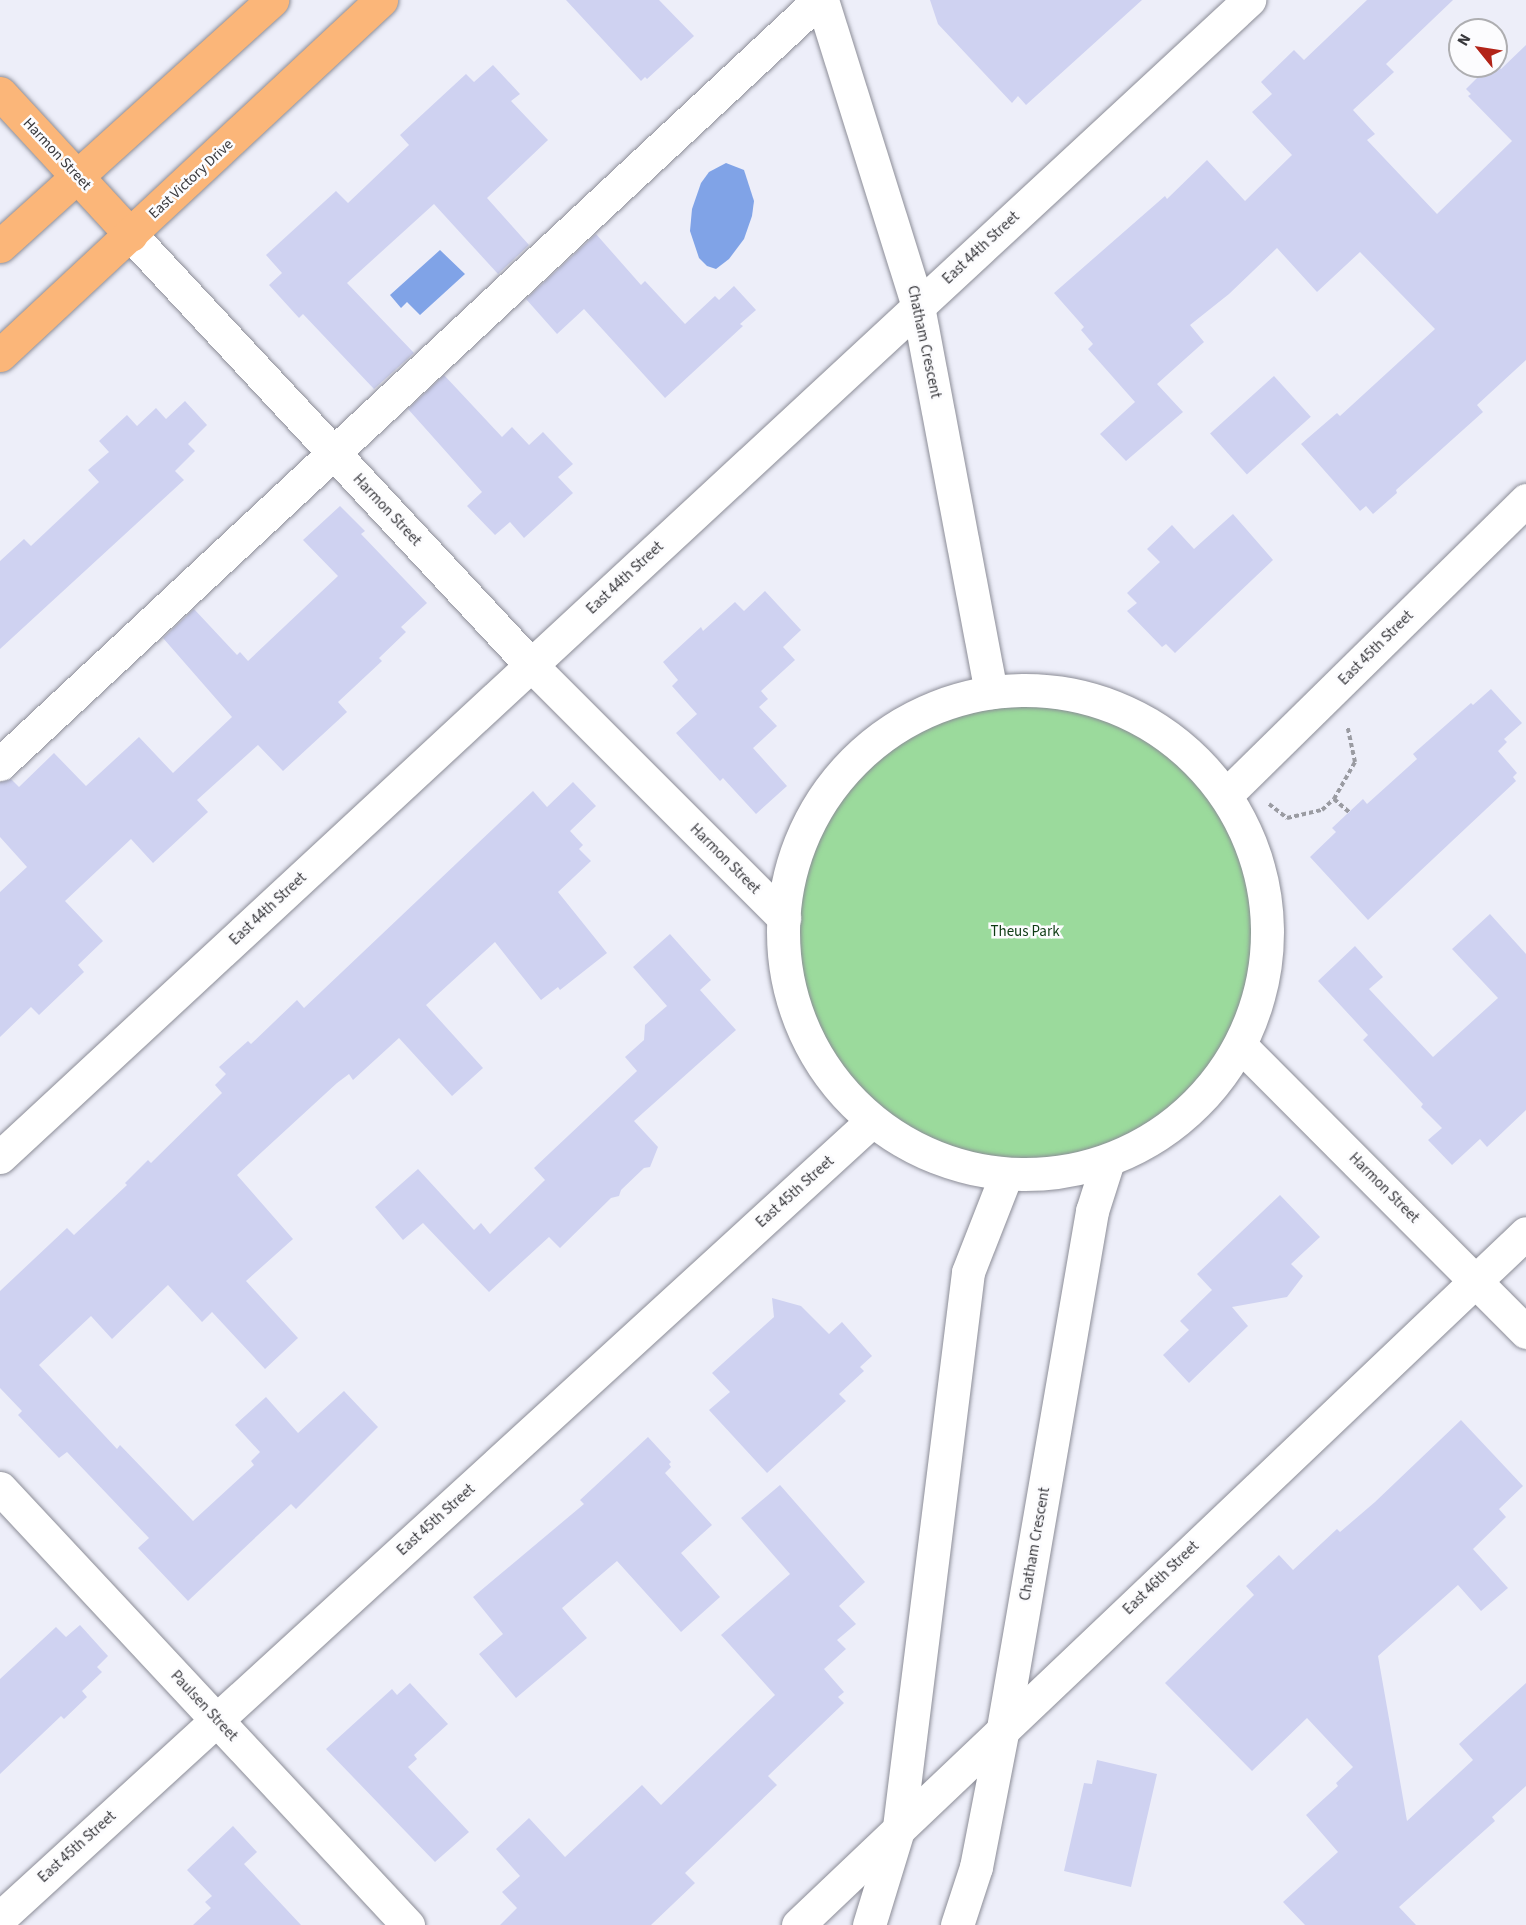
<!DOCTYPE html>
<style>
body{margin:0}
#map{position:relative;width:1526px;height:1925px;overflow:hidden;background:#edeef9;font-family:"Source Sans 3",sans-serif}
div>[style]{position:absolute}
.green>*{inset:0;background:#9bda9c}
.round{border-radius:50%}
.water>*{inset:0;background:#80a3e7}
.building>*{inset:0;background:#cfd2f1;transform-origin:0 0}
.path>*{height:4px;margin-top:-2px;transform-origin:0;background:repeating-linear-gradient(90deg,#9a9ba2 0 4.5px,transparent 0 7.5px)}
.roads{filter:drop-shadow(0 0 2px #8c8d97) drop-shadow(0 0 2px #8c8d97)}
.minor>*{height:33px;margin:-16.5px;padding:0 16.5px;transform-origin:16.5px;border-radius:16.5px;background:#fff}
.minor>.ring{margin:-16.5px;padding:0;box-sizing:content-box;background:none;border:33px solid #fff;border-radius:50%}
.major>*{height:33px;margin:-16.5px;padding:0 16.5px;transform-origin:16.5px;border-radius:16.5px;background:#fbb679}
span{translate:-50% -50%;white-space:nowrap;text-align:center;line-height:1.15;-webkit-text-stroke:5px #fcfcfe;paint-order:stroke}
.street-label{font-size:15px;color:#39393d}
.park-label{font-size:15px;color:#0d3a12}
.north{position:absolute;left:1448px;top:18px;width:60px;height:60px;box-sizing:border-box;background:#fcfcfe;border:2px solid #aeaeb1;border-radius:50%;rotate:300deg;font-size:16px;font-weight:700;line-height:24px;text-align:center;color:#39393d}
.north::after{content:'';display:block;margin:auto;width:21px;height:27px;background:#b22318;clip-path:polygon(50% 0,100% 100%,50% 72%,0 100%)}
</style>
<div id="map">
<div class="green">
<i class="round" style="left:783px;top:691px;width:484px;height:484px"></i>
</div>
<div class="water">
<i style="clip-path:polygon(726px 163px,744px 170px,754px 201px,752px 216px,744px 239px,729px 259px,716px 269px,707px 266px,699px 258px,690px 231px,692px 209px,701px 183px,709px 172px)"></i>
<i style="clip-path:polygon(440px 250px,465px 274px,420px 315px,407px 302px,401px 308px,390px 295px)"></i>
</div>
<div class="building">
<i style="clip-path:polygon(566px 0,659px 0,694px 36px,647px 79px,645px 77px,641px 81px)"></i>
<i style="clip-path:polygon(930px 0,1142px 0,1026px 105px,1018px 96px,1012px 103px,938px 24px)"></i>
<i style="clip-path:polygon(1367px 0,1453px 0,1386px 64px,1394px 72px,1353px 110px,1375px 134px,1367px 140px,1437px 214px,1512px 141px,1468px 96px,1471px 94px,1466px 89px,1489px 66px,1496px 64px,1501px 69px,1526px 45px,1526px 360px,1477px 405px,1483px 412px,1396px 490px,1397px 493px,1373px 514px,1366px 506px,1360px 511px,1301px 444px,1337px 413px,1340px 416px,1435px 329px,1360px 252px,1317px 292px,1277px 248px,1229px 294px,1190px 325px,1204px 342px,1157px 384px,1183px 412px,1126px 461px,1100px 434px,1135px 402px,1088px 349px,1093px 344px,1081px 330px,1084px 327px,1054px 293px,1165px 196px,1167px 199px,1207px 160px,1245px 201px,1292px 155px,1252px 112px,1272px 94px,1261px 82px,1294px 50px,1304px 60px)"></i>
<i style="clip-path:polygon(493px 65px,520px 94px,511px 101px,548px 140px,487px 198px,529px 245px,498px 274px,434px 204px,347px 283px,414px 353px,374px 389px,303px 314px,299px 318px,269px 285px,282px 273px,266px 255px,336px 191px,348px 203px,409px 145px,400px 135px,466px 74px,474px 82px)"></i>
<i style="clip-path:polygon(596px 234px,641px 285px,645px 281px,685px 324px,715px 296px,719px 300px,734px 286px,756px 310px,740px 324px,743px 326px,665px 398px,584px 309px,557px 334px,526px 299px)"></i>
<i style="clip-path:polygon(444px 375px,502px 437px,512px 427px,529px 445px,543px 432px,573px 464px,558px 477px,573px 493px,524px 538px,510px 522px,495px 535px,467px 506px,482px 492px,408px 409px)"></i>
<i style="left:1274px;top:376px;width:55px;height:86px;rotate:48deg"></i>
<i style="clip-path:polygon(185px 401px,207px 425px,188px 444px,195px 451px,175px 471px,184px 480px,0 649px,0 561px,24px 539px,31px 546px,99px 482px,88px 470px,109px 452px,99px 441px,127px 415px,137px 426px,156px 408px,166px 419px)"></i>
<i style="clip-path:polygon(340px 506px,365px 531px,361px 534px,427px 603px,401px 627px,406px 632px,379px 658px,382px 661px,338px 702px,347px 712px,283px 771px,258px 745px,197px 800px,208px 812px,153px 863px,131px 839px,65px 901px,103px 941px,78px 965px,84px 972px,39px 1015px,31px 1007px,0 1037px,0 892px,27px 867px,0 837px,0 782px,11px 779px,19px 787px,54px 753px,86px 786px,139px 737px,173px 773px,232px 717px,163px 638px,194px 609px,237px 655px,240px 652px,248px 661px,338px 576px,303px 540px)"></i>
<i style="clip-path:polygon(1233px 514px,1273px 560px,1175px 653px,1166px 644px,1162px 647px,1127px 611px,1137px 603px,1127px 593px,1160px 562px,1147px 549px,1172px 525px,1194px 549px)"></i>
<i style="clip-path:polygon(765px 591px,801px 630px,783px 647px,795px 660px,761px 691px,768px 699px,759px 707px,777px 726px,753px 748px,787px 786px,756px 814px,723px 778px,720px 781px,676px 733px,697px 714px,672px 686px,678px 680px,663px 662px,701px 627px,703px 631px,735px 602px,744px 611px)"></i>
<i style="clip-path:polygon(1491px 689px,1522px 723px,1504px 739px,1507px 742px,1498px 751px,1517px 773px,1513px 777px,1516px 781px,1368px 920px,1310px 857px,1336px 832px,1332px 828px,1363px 799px,1367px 804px,1417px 759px,1413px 754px,1471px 703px,1473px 705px)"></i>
<i style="clip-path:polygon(573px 782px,596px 806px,570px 831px,583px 845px,579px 849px,591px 861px,558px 892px,607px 953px,560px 990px,558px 987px,541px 1000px,495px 942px,426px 1005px,483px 1068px,452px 1096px,399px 1038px,353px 1080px,349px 1074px,337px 1083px,237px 1175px,293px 1239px,246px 1281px,298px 1338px,265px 1369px,212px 1312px,202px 1322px,168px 1285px,112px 1339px,91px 1316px,39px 1365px,117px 1449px,120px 1445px,193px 1521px,254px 1465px,251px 1461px,260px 1452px,235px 1425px,266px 1397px,298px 1433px,344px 1391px,378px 1427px,296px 1509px,291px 1504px,188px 1601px,138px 1548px,149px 1538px,67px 1452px,59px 1458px,18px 1415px,22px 1411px,0 1388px,0 1291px,67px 1228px,74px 1235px,127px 1185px,125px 1183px,148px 1160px,151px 1163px,222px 1093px,215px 1085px,226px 1074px,219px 1067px,248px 1041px,251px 1044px,297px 1000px,304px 1008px,533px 791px,547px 807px)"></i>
<i style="clip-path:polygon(1490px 914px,1526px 954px,1526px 1110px,1487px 1147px,1480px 1139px,1452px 1165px,1428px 1140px,1442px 1128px,1421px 1107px,1423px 1104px,1363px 1040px,1368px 1035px,1318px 981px,1355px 946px,1383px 977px,1369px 989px,1433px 1057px,1498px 998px,1452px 949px)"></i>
<i style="clip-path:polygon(670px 934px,711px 980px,700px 990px,736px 1030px,634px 1121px,658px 1147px,650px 1167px,644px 1168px,621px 1190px,619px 1196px,611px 1198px,560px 1248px,549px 1237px,489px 1292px,423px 1223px,403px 1240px,375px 1207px,418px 1169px,474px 1230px,481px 1223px,490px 1234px,545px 1180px,534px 1168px,637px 1071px,625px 1057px,644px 1040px,645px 1025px,667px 1006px,633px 967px)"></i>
<i style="clip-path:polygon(1280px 1195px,1320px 1237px,1291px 1264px,1303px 1276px,1287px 1297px,1232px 1307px,1248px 1326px,1189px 1383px,1163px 1355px,1189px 1330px,1180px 1321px,1212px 1290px,1197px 1274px)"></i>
<i style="clip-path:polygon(772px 1298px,801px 1306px,829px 1334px,842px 1322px,872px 1356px,860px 1367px,864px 1371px,839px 1394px,846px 1401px,767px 1473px,709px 1410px,730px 1392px,712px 1373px,774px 1317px)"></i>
<i style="clip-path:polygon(1461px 1420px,1523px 1486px,1499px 1509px,1506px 1517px,1473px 1549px,1508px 1588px,1481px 1611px,1458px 1585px,1378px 1656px,1407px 1821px,1473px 1760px,1459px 1744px,1526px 1683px,1526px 1786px,1492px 1817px,1495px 1821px,1399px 1907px,1416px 1925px,1305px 1925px,1283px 1902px,1338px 1852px,1306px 1815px,1338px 1786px,1336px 1783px,1353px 1767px,1307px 1718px,1252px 1771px,1165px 1683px,1254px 1595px,1246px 1586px,1279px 1555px,1293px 1570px,1337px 1529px,1340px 1532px,1375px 1502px)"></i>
<i style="clip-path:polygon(648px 1437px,671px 1462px,669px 1464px,671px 1467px,665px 1473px,712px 1525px,681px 1553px,720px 1597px,681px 1632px,617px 1561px,562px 1608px,587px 1638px,516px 1698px,479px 1654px,503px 1634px,473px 1597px,584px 1504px,580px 1500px)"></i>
<i style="clip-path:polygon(780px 1485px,865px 1582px,839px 1606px,856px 1624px,837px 1640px,846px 1649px,824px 1669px,844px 1692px,838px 1697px,844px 1703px,768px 1776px,777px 1785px,685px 1873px,695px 1883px,651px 1925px,500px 1925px,517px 1908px,502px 1892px,520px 1876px,496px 1849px,529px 1818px,565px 1857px,642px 1785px,661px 1805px,775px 1695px,721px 1635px,790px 1574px,741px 1518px)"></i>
<i style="clip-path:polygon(80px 1625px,108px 1656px,97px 1667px,102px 1672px,82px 1691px,87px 1697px,64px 1719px,61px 1716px,0 1774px,0 1679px,56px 1627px,66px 1637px)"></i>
<i style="clip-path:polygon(410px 1683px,448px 1724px,414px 1755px,417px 1759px,408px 1767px,469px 1832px,435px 1862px,326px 1749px,392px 1689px,397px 1695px)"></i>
<i style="clip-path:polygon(1097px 1760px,1157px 1774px,1131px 1887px,1064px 1871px,1084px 1783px,1092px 1784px)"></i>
<i style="clip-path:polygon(233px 1826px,257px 1852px,244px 1864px,301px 1925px,193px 1925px,211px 1908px,205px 1902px,212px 1896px,187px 1870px)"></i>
</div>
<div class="path">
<i style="left:1334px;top:799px;width:43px;rotate:-60.4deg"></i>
<i style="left:1355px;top:762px;width:35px;rotate:-102deg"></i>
<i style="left:1269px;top:804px;width:23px;rotate:38deg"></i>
<i style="left:1287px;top:818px;width:36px;rotate:-13deg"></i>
<i style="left:1322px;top:810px;width:16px;rotate:-43deg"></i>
<i style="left:1334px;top:799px;width:20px;rotate:41deg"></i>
</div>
<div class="roads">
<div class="minor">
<i style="left:822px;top:0;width:321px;rotate:72.6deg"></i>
<i style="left:918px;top:306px;width:393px;rotate:79.3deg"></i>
<i style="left:131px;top:235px;width:587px;rotate:47.07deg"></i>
<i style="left:531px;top:665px;width:358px;rotate:45deg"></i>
<i class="ring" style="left:783px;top:690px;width:451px;height:451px"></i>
<i style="left:0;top:764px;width:1120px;rotate:-43.01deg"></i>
<i style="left:1226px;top:795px;width:421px;rotate:-44.5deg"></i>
<i style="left:1240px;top:1045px;width:405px;rotate:45.1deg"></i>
<i style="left:0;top:1157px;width:1703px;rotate:-42.81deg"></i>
<i style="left:0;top:1488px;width:598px;rotate:46.97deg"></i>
<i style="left:0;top:1918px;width:1181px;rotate:-42.43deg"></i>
<i style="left:798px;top:1925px;width:1004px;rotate:-43.55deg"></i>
<i style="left:869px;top:1925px;width:102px;rotate:-73deg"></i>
<i style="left:899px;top:1827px;width:559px;rotate:-82.91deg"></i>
<i style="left:968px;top:1272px;width:104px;rotate:-68.6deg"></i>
<i style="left:957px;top:1925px;width:61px;rotate:-71.9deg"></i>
<i style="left:976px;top:1867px;width:142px;rotate:-79deg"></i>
<i style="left:1003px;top:1728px;width:525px;rotate:-80.23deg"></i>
<i style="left:1092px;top:1211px;width:52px;rotate:-72.3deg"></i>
</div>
<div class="major">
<i style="left:0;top:93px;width:193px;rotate:47.3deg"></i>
<i style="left:0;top:246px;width:367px;rotate:-42.1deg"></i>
<i style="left:0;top:355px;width:521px;rotate:-42.98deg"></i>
</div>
</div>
<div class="street-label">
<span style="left:57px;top:154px;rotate:47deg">Harmon Street</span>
<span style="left:191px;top:179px;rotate:-43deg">East Victory Drive</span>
<span style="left:981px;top:248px;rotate:-43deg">East 44th Street</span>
<span style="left:924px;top:342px;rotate:78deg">Chatham Crescent</span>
<span style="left:387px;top:510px;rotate:47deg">Harmon Street</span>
<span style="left:625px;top:578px;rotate:-43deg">East 44th Street</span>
<span style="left:1376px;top:648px;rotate:-45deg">East 45th Street</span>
<span style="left:725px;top:859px;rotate:45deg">Harmon Street</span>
<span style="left:268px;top:909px;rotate:-43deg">East 44th Street</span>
<span style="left:1384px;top:1188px;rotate:45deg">Harmon Street</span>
<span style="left:795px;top:1192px;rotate:-42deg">East 45th Street</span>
<span style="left:436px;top:1520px;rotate:-42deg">East 45th Street</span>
<span style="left:1035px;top:1544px;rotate:-80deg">Chatham Crescent</span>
<span style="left:1161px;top:1578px;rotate:-44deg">East 46th Street</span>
<span style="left:204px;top:1706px;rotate:47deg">Paulsen Street</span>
<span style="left:77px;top:1847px;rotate:-42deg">East 45th Street</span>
</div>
<div class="park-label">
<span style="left:1025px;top:932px">Theus Park</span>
</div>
<div class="north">N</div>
</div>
